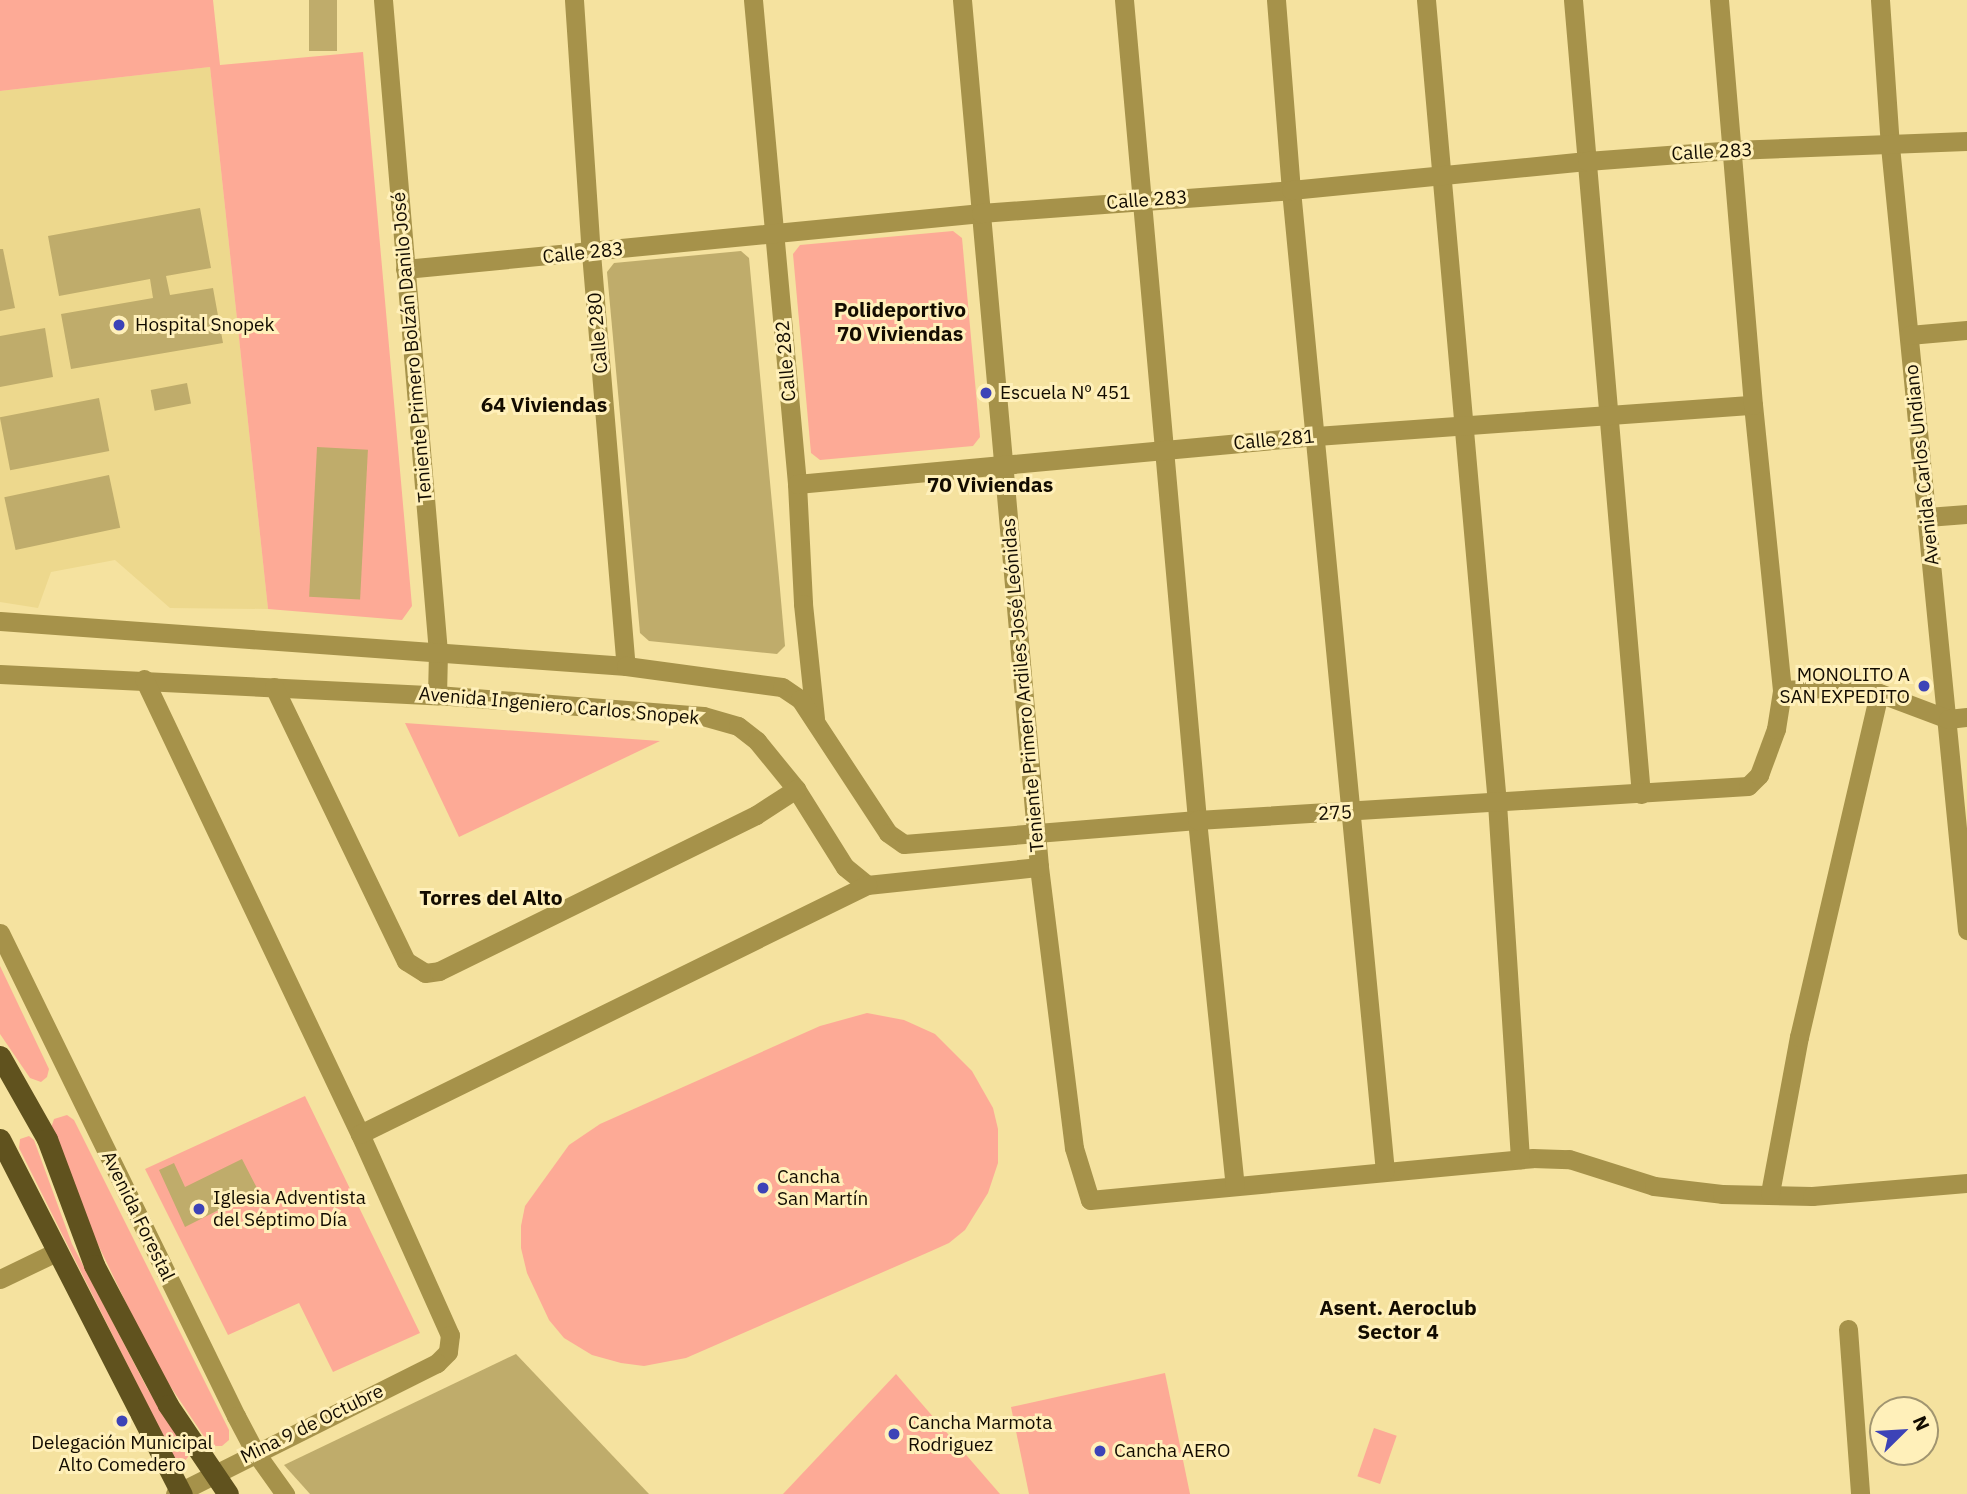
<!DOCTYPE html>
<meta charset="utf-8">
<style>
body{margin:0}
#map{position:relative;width:1967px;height:1494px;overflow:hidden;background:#f5e29f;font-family:"IBM Plex Sans",sans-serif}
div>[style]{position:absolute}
.built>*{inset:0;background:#edd88d}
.green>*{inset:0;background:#fdaa96;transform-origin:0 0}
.building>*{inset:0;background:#bfac6b;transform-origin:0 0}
.minor>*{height:19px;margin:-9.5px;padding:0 9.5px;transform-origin:9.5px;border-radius:9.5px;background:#a6924a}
.major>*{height:21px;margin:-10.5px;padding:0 10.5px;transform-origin:10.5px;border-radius:10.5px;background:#60521e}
.dots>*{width:19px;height:19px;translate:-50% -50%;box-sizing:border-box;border:4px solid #fff0ba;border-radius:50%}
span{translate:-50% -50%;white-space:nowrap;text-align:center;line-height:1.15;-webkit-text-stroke:6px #fff0ba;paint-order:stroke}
.street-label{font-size:19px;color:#130c00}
.poi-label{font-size:19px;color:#130c00}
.left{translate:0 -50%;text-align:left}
.right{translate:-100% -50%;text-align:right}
.neighbourhood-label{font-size:21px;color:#130c00;font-weight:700}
.north{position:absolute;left:1869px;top:1396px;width:70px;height:70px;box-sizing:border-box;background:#fff0ba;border:2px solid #a19570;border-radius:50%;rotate:66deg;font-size:19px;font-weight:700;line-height:28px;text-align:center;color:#130c00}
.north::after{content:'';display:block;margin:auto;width:24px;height:32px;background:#3d43b7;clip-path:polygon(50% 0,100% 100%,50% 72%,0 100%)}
</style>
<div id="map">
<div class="built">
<i style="clip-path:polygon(210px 67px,268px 609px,170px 608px,115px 560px,51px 572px,38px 608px,0 602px,0 91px)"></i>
</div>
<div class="green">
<i style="clip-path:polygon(0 0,213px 0,220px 65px,363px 52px,412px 606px,402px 620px,268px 609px,210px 67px,0 91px)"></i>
<i style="clip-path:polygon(953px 231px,962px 238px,980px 437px,973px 446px,820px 460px,811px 453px,793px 254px,800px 245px)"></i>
<i style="clip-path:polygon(405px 723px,660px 741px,459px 837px)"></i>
<i style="clip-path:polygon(0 966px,49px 1069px,47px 1077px,41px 1082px,30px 1078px,0 1034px)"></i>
<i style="clip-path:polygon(867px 1013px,904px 1020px,935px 1034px,972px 1071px,993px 1108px,998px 1129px,998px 1163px,988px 1193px,965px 1230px,949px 1243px,929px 1252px,686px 1358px,644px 1366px,621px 1363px,592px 1355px,564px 1338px,549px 1320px,527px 1273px,521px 1248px,521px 1226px,525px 1206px,569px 1145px,600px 1124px,820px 1026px)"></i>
<i style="clip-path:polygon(305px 1096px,420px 1333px,333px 1372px,299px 1303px,228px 1335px,145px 1169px)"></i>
<i style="clip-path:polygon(67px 1115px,74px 1120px,229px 1430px,229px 1440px,222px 1446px,214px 1446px,207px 1441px,156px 1365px,90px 1228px,51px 1128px,54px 1119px)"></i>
<i style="clip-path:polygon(29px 1136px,34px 1140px,72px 1244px,147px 1388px,187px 1450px,188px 1457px,184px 1462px,176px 1462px,19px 1148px,20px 1139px)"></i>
<i style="clip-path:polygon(1165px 1373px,1190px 1494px,1029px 1494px,1011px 1407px)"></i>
<i style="clip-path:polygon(896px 1374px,1000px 1494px,783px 1494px)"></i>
<i style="left:1374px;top:1428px;width:24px;height:51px;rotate:19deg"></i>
</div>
<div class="building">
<i style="left:309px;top:0;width:28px;height:51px"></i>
<i style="clip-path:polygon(200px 208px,211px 268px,166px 276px,170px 295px,213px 288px,223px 343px,71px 369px,61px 314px,153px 298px,150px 279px,59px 296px,48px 236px)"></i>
<i style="clip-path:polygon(0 249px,3px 249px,15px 308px,0 311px)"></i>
<i style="clip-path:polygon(741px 251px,749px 258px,779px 578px,785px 646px,777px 654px,649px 641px,640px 633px,607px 272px,614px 263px)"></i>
<i style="clip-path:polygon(45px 328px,53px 377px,0 387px,0 336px)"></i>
<i style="left:187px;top:383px;width:21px;height:37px;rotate:79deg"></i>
<i style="left:99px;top:398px;width:54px;height:101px;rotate:79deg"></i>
<i style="left:317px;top:447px;width:51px;height:150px;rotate:3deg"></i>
<i style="left:109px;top:475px;width:54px;height:107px;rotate:78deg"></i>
<i style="clip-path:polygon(242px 1159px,258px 1190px,185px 1227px,159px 1170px,174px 1163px,185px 1187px)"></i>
<i style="clip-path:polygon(516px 1354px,649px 1494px,310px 1494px,284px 1465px)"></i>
</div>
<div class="minor">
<i style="left:383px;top:0;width:654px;rotate:85.18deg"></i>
<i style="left:438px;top:652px;width:43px;rotate:91.3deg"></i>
<i style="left:574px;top:0;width:254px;rotate:86.2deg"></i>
<i style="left:591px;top:253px;width:414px;rotate:85.2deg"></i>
<i style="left:753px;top:0;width:486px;rotate:84.8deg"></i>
<i style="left:797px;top:484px;width:120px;rotate:87.1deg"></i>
<i style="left:803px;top:604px;width:115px;rotate:84deg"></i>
<i style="left:962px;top:0;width:870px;rotate:84.92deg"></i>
<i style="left:1039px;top:867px;width:283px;rotate:82.9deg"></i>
<i style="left:1074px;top:1148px;width:54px;rotate:72.9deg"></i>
<i style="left:1090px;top:1200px;width:444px;rotate:-5.4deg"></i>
<i style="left:1532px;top:1158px;width:37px;rotate:2deg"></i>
<i style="left:1569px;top:1159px;width:89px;rotate:17.6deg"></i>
<i style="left:1654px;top:1186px;width:68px;rotate:6.7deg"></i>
<i style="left:1722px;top:1194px;width:90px;rotate:1.3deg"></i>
<i style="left:1812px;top:1196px;width:156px;rotate:-4.8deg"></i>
<i style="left:1124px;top:0;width:823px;rotate:84.91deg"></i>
<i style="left:1197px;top:820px;width:367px;rotate:84.1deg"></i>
<i style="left:1276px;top:0;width:191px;rotate:85.5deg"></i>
<i style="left:1291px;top:190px;width:985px;rotate:84.53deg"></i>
<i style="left:1426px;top:0;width:806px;rotate:84.95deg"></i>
<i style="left:1497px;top:803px;width:357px;rotate:86.3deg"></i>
<i style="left:1573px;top:0;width:797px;rotate:85.11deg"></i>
<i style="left:1880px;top:0;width:146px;rotate:86.1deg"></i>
<i style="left:1890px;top:146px;width:788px;rotate:84.39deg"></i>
<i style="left:405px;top:269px;width:579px;rotate:-5.55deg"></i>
<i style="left:981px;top:213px;width:311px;rotate:-4.2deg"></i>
<i style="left:1291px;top:190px;width:297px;rotate:-5.6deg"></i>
<i style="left:1587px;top:161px;width:145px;rotate:-4.3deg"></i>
<i style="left:1732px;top:150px;width:235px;rotate:-2.2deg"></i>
<i style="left:1909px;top:335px;width:58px;rotate:-4.9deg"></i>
<i style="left:797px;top:484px;width:521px;rotate:-5.28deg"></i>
<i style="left:1316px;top:436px;width:438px;rotate:-4.1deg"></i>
<i style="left:1927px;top:517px;width:40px;rotate:-4.3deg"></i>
<i style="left:0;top:621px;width:628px;rotate:4.11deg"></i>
<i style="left:626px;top:666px;width:157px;rotate:7.7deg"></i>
<i style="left:782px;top:687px;width:22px;rotate:34deg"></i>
<i style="left:800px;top:699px;width:160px;rotate:56.7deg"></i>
<i style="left:888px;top:833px;width:19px;rotate:35deg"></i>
<i style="left:904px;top:844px;width:294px;rotate:-4.7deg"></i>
<i style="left:1197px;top:820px;width:552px;rotate:-3.53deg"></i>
<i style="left:1748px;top:786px;width:16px;rotate:-45deg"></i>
<i style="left:1759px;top:775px;width:49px;rotate:-69.7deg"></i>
<i style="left:1776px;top:729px;width:39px;rotate:-81deg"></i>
<i style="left:1782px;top:690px;width:286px;rotate:-95.8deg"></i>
<i style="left:1753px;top:405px;width:406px;rotate:-94.8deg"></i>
<i style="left:0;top:674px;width:438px;rotate:2.8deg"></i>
<i style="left:437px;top:695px;width:267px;rotate:4.5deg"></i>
<i style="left:703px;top:716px;width:36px;rotate:16deg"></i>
<i style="left:738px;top:726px;width:24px;rotate:38deg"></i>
<i style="left:757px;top:741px;width:62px;rotate:50.9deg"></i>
<i style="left:796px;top:789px;width:92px;rotate:57.9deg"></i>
<i style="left:845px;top:867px;width:28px;rotate:39deg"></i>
<i style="left:867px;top:885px;width:173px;rotate:-6deg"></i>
<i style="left:144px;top:679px;width:504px;rotate:64.61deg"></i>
<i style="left:360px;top:1134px;width:220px;rotate:65.9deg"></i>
<i style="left:450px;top:1335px;width:17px;rotate:97deg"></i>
<i style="left:448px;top:1352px;width:16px;rotate:135deg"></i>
<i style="left:437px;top:1363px;width:293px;rotate:153.4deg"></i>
<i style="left:274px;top:687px;width:304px;rotate:64.3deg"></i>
<i style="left:406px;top:961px;width:22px;rotate:32deg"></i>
<i style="left:425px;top:973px;width:14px;rotate:-8deg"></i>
<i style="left:439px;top:971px;width:353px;rotate:-26.2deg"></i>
<i style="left:756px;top:815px;width:48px;rotate:-33deg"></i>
<i style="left:1782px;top:690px;width:68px;rotate:-2.5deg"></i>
<i style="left:1850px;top:687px;width:30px;rotate:12deg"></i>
<i style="left:1879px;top:693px;width:74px;rotate:20.6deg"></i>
<i style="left:1948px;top:719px;width:19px;rotate:-6deg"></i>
<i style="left:0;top:933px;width:538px;rotate:63.96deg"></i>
<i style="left:236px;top:1416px;width:41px;rotate:62.2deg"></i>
<i style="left:255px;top:1452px;width:52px;rotate:54.5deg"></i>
<i style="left:360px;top:1134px;width:565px;rotate:-26.16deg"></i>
<i style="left:1770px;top:1193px;width:159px;rotate:-79.5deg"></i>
<i style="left:1799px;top:1037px;width:353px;rotate:-76.9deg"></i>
<i style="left:0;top:1279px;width:62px;rotate:-25.7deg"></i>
<i style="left:1848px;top:1329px;width:165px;rotate:85.8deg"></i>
</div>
<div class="major">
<i style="left:0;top:1056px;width:95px;rotate:60.5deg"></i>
<i style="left:47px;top:1139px;width:134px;rotate:69.5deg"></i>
<i style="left:94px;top:1265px;width:158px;rotate:62.1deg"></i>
<i style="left:168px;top:1405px;width:107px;rotate:56deg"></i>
<i style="left:0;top:1139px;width:399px;rotate:62.9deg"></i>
</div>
<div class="dots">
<i style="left:119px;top:325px;background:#3d43b7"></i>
<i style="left:986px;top:393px;background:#3d43b7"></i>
<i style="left:1924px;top:686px;background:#3d43b7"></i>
<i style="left:763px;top:1188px;background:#3d43b7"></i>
<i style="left:199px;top:1209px;background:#3d43b7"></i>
<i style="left:122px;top:1421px;background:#3d43b7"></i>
<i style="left:894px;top:1434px;background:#3d43b7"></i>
<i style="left:1100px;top:1451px;background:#3d43b7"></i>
</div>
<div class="street-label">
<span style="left:1712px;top:152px;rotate:-3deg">Calle 283</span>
<span style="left:1147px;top:200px;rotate:-4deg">Calle 283</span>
<span style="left:583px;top:253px;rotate:-6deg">Calle 283</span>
<span style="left:598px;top:333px;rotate:-95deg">Calle 280</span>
<span style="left:412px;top:347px;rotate:-95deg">Teniente Primero Bolzán Danilo José</span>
<span style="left:786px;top:361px;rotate:-95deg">Calle 282</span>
<span style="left:1274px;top:440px;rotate:-5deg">Calle 281</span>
<span style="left:1922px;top:465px;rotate:-96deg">Avenida Carlos Undiano</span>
<span style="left:1023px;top:685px;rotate:-95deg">Teniente Primero Ardiles José Leónidas</span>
<span style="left:559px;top:706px;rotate:5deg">Avenida Ingeniero Carlos Snopek</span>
<span style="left:1335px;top:813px;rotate:-3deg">275</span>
<span style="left:138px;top:1216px;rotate:64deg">Avenida Forestal</span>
<span style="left:312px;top:1424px;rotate:-26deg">Mina 9 de Octubre</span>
</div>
<div class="poi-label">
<span class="left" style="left:135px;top:325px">Hospital Snopek</span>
<span class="left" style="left:1000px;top:393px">Escuela Nº 451</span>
<span class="right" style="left:1910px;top:686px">MONOLITO A<br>SAN EXPEDITO</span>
<span class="left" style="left:777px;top:1188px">Cancha<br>San Martín</span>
<span class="left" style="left:213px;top:1209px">Iglesia Adventista<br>del Séptimo Día</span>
<span class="left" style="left:908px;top:1434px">Cancha Marmota<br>Rodriguez</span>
<span style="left:122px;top:1454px">Delegación Municipal<br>Alto Comedero</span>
<span class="left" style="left:1114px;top:1451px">Cancha AERO</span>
</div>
<div class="neighbourhood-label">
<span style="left:900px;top:321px">Polideportivo<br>70 Viviendas</span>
<span style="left:544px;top:404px">64 Viviendas</span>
<span style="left:990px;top:484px">70 Viviendas</span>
<span style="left:491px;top:897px">Torres del Alto</span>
<span style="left:1398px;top:1319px">Asent. Aeroclub<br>Sector 4</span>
</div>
<div class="north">N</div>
</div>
